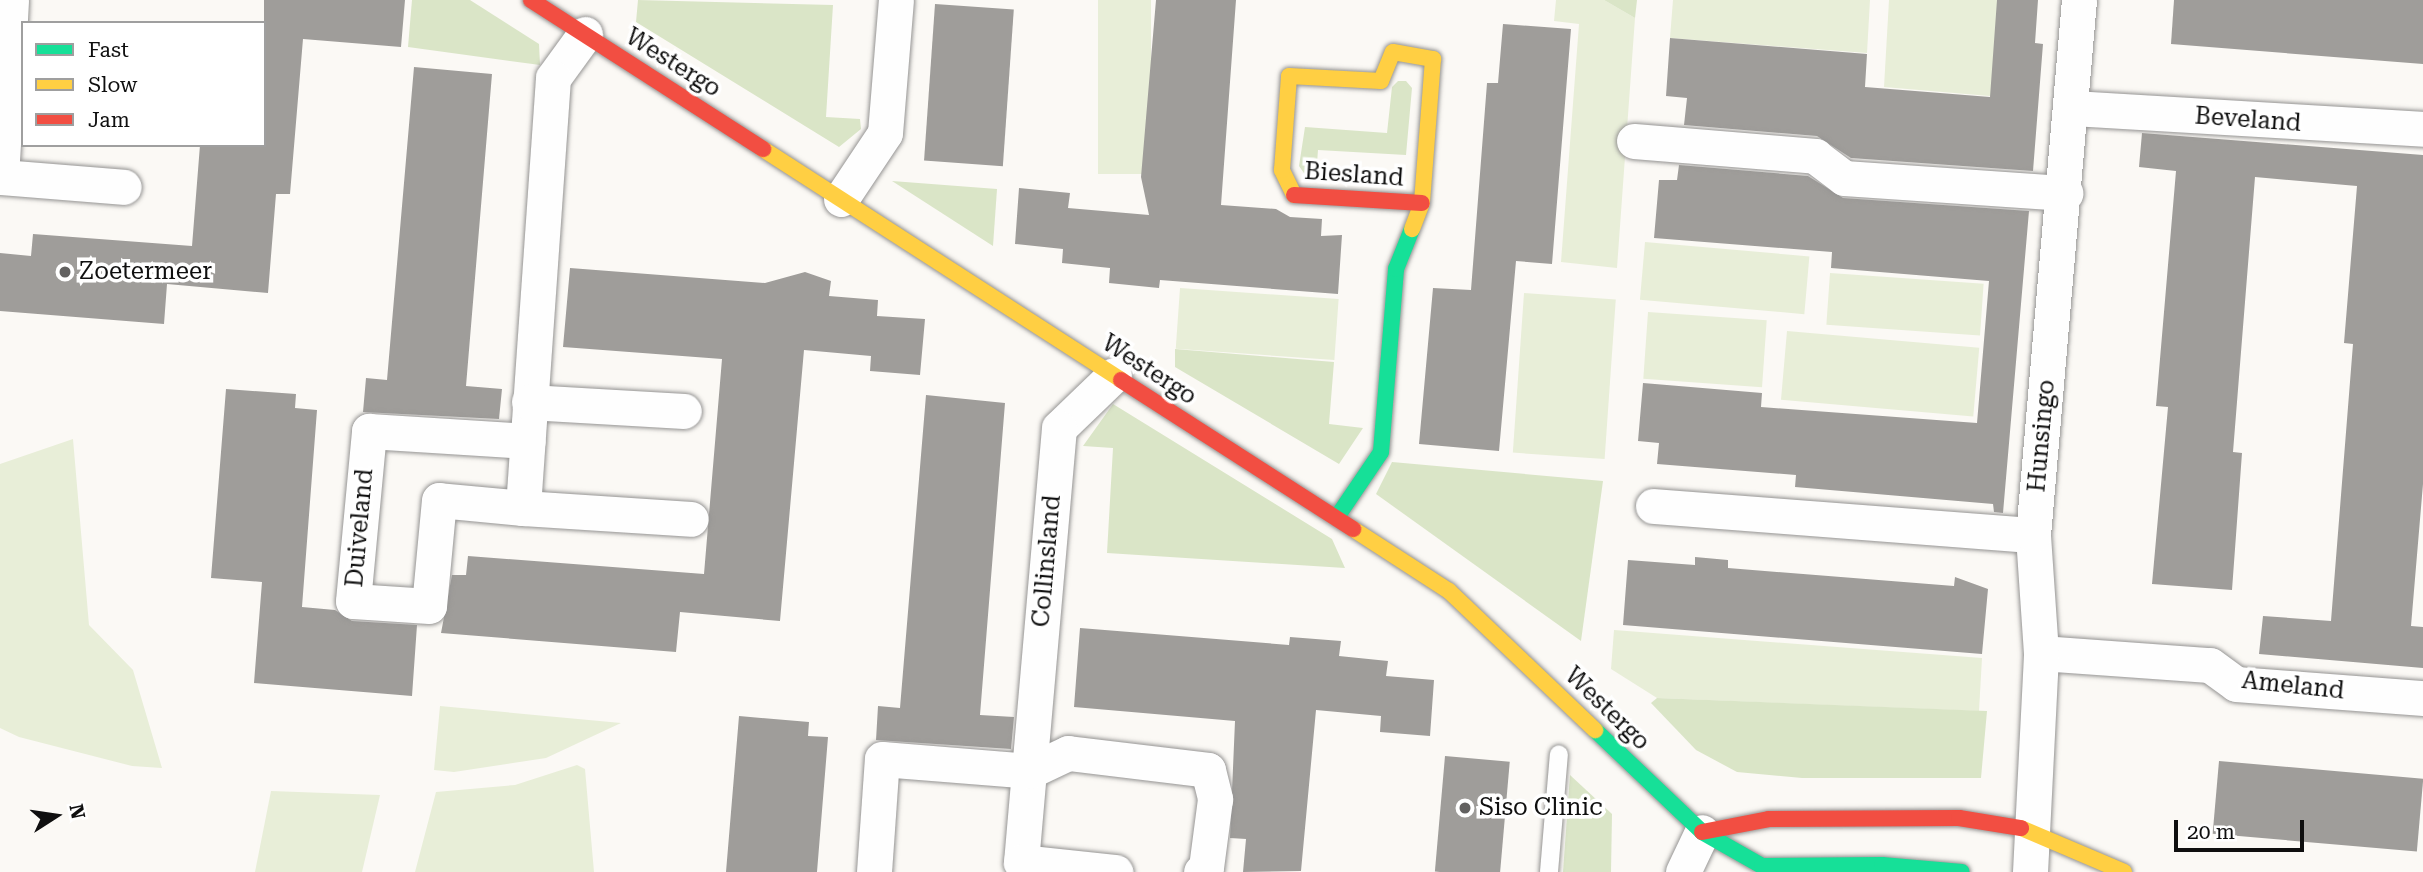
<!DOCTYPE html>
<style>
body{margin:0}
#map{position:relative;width:2423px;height:872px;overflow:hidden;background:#fbf9f5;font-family:"Roboto Serif",serif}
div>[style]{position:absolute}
.green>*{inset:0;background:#e8eed8;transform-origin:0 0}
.forest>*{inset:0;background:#dae5c7}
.building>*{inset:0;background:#9f9d9a;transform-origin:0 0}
.roads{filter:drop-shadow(0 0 2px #959493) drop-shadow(0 0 2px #959493)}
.lane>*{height:18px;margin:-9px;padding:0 9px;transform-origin:9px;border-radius:9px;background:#fefefe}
.street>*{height:35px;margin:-17.5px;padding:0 17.5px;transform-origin:17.5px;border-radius:17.5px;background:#fefefe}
.fast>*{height:16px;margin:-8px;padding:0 8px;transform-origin:8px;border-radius:8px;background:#16e098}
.slow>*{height:16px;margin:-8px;padding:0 8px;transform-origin:8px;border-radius:8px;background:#ffcf43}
.jam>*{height:16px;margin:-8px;padding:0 8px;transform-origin:8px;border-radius:8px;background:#f24e42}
.dots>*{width:19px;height:19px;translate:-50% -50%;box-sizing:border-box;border:4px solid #fff;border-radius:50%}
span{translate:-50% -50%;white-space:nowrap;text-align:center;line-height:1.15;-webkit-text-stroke:7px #fff;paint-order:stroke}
.street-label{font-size:24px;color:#0f0f0f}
.poi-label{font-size:24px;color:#0f0f0f}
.left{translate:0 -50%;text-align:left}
.legend{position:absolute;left:21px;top:21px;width:245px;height:126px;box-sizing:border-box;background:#fff;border:2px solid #9f9f9f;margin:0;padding:9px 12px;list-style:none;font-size:21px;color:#0f0f0f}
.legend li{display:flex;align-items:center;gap:14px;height:35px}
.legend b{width:35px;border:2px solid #9f9f9f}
.north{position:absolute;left:21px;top:781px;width:70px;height:70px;-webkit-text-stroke:5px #fff;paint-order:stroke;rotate:78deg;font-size:19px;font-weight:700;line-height:28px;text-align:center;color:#0f0f0f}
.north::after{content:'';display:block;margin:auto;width:24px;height:32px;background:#0f0f0f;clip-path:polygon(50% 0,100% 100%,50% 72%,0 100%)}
.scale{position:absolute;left:2174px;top:820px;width:130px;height:32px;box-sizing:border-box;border:4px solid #0f0f0f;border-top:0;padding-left:9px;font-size:21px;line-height:24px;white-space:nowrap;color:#0f0f0f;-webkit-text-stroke:5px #fff;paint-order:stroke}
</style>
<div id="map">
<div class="green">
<i style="left:1098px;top:0;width:53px;height:174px"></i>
<i style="clip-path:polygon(1556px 0,1604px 0,1635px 18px,1617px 268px,1561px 262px,1579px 24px,1554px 21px)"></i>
<i style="clip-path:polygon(1673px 0,1870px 0,1867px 53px,1670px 38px)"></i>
<i style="clip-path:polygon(1889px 0,1997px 0,2001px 97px,1884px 87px)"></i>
<i style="left:1645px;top:242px;width:165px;height:58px;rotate:5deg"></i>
<i style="left:1830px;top:273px;width:154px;height:52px;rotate:4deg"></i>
<i style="left:1180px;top:288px;width:159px;height:61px;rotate:4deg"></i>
<i style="left:1524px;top:293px;width:92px;height:160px;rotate:4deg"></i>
<i style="left:1648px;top:312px;width:119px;height:67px;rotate:4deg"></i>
<i style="left:1787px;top:331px;width:193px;height:69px;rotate:5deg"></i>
<i style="clip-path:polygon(73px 439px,89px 625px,133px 670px,162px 768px,132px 766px,19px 737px,0 728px,0 464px)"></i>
<i style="clip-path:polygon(1614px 630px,1982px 658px,1979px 711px,1657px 698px,1611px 669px)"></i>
<i style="clip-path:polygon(440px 706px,621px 723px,546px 758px,454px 772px,434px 770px)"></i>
<i style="clip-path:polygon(577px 765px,585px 769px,594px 872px,415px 872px,436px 792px,515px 785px)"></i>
<i style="clip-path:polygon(271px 791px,380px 795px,362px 872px,255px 872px)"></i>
</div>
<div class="forest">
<i style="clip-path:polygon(412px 0,470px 0,539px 44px,540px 65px,408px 47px)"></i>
<i style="clip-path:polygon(638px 0,833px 5px,826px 117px,860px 119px,861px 129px,839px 147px,636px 22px)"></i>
<i style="clip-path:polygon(1604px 0,1637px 0,1635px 18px)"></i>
<i style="clip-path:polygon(1398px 81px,1406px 81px,1412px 88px,1406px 155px,1318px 150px,1316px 177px,1306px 176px,1299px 166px,1305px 127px,1387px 133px,1392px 87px)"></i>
<i style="clip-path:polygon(892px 181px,997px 189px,993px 246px)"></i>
<i style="clip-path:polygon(1175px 349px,1334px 362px,1329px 424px,1363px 428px,1339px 464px,1175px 367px)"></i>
<i style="clip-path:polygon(1113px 404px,1332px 539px,1345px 568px,1107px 553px,1113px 448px,1083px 446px)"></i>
<i style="clip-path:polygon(1392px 462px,1603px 481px,1581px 641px,1376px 494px)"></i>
<i style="clip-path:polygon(1657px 698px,1987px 711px,1981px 778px,1802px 778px,1737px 772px,1696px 750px,1651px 703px)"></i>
<i style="clip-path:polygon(1570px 775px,1612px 814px,1611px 872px,1563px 872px)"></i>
</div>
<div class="building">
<i style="clip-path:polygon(264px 0,405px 0,401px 47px,303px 39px,290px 194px,276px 194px,268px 293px,167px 284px,164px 324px,0 311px,0 253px,31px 256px,33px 234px,192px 246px,200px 145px,264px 145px)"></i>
<i style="clip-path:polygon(1156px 0,1236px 0,1221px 205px,1276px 209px,1290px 217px,1322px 219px,1321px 236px,1342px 235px,1338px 294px,1160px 280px,1159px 288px,1109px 283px,1110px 268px,1062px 263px,1063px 249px,1015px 244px,1019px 188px,1070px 193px,1068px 208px,1149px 215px,1141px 177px)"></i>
<i style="clip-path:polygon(1997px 0,2038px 0,2035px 43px,2043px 44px,2033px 171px,1851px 158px,1817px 136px,1684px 125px,1687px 98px,1666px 96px,1670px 38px,1867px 54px,1865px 87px,1990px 97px)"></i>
<i style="clip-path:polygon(2174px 0,2423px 0,2423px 64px,2171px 44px)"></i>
<i style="left:935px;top:4px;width:79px;height:157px;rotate:4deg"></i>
<i style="clip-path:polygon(1503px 24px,1571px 29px,1552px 264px,1516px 261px,1499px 451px,1419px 444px,1433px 288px,1471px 290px,1487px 83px,1498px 83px)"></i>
<i style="clip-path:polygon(414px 67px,492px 74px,466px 386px,502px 389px,499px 419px,363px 412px,366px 378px,387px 380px)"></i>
<i style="clip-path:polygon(2142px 133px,2423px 155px,2423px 484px,2411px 626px,2423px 627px,2423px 668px,2259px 654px,2263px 616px,2331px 621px,2353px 344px,2344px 343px,2357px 186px,2255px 177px,2233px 452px,2242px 453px,2232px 590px,2152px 584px,2168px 407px,2156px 406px,2176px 171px,2139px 167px)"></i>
<i style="clip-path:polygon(1679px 165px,1808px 176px,1843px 198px,2029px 211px,2003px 513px,1994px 512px,1993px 504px,1795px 487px,1796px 475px,1657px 464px,1659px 443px,1638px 441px,1643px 383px,1762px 393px,1761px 407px,1977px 423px,1989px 281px,1831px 268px,1832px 252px,1654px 238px,1659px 180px,1677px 180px)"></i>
<i style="clip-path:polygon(570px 268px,765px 283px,805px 272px,831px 281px,829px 296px,878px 300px,877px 316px,925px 319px,920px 375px,870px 371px,871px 356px,804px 350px,780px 621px,680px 612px,676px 652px,441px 633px,452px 575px,466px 575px,468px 556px,704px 574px,722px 359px,563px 347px)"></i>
<i style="clip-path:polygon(226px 389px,296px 394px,295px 408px,317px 410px,302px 607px,335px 610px,352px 621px,417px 625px,412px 696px,254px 683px,262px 582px,211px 578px)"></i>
<i style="clip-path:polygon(926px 395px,1005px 403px,980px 715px,1014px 717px,1011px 749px,876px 740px,878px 706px,900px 708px)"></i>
<i style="clip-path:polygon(1695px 557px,1728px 560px,1728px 568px,1954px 586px,1955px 577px,1988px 589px,1982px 654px,1623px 625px,1628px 560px,1695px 565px)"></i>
<i style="clip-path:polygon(1080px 628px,1289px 645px,1290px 637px,1341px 641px,1339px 656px,1388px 661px,1386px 676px,1434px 680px,1430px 736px,1380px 732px,1381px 716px,1316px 710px,1301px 871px,1243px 872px,1246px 839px,1230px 838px,1235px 721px,1074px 707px)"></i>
<i style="clip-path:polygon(739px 716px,809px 722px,808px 736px,828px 737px,817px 872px,726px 872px)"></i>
<i style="left:1445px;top:756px;width:65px;height:116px;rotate:5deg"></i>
<i style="left:2219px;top:761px;width:205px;height:73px;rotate:5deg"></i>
</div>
<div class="roads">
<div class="lane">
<i style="left:1549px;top:872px;width:118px;rotate:-85.2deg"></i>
</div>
<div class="street">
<i style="left:585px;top:34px;width:54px;rotate:126deg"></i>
<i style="left:553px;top:78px;width:431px;rotate:94deg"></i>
<i style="left:523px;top:508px;width:168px;rotate:3.7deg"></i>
<i style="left:2073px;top:108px;width:351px;rotate:3.4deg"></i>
<i style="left:0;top:111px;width:5px"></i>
<i style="left:5px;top:111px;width:111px;rotate:-86.9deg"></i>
<i style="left:5px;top:111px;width:66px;rotate:93.5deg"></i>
<i style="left:1px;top:177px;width:123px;rotate:4.6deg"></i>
<i style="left:1634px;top:141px;width:182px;rotate:4.7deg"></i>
<i style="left:1815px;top:156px;width:36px;rotate:37deg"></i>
<i style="left:1844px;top:178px;width:222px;rotate:3.9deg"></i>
<i style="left:841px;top:199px;width:79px;rotate:-56.3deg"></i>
<i style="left:885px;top:133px;width:133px;rotate:-85.3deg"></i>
<i style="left:1114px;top:375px;width:76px;rotate:136.1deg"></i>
<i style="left:1059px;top:428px;width:436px;rotate:95deg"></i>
<i style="left:1021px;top:862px;width:95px;rotate:6.1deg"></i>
<i style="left:529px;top:402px;width:155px;rotate:3.3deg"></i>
<i style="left:1653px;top:506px;width:381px;rotate:4.4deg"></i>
<i style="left:523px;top:508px;width:84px;rotate:-174.6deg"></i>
<i style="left:439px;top:500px;width:106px;rotate:95.4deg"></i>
<i style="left:429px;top:606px;width:76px;rotate:-176.2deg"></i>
<i style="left:353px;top:601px;width:171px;rotate:-84.6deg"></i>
<i style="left:369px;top:431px;width:159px;rotate:3.6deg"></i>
<i style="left:2041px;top:653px;width:169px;rotate:4.1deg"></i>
<i style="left:2210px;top:665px;width:32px;rotate:36deg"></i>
<i style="left:2236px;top:684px;width:188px;rotate:4.3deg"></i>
<i style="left:874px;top:872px;width:113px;rotate:-86deg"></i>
<i style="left:882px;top:759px;width:148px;rotate:4.6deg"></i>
<i style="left:1030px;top:771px;width:42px;rotate:-25.3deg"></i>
<i style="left:1068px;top:753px;width:141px;rotate:6.9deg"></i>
<i style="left:1208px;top:770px;width:30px;rotate:76deg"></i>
<i style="left:1215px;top:799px;width:69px;rotate:97.5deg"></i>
<i style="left:1206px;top:867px;width:7px;rotate:135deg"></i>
<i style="left:1683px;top:872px;width:44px;rotate:-64.6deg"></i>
<i style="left:2030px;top:872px;width:219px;rotate:-87.1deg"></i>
<i style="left:2041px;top:653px;width:118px;rotate:-93.9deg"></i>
<i style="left:2033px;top:535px;width:537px;rotate:-85.09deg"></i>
</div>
<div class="fast">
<i style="left:1337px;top:517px;width:78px;rotate:-55.9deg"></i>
<i style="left:1381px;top:452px;width:184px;rotate:-85.3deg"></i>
<i style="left:1396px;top:269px;width:43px;rotate:-68.2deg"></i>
<i style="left:1595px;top:730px;width:148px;rotate:43.6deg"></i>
<i style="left:1702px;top:832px;width:69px;rotate:29.5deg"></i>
<i style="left:1762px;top:866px;width:120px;rotate:-0.5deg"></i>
<i style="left:1882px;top:865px;width:80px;rotate:5deg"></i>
</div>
<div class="slow">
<i style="left:763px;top:149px;width:426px;rotate:32.8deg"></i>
<i style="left:1294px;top:195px;width:28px;rotate:-116deg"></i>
<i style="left:1282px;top:170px;width:94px;rotate:-85.7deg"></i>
<i style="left:1289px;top:76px;width:92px;rotate:3.1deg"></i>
<i style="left:1381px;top:81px;width:31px;rotate:-68deg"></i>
<i style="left:1393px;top:52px;width:41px;rotate:9.9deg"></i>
<i style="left:1433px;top:59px;width:144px;rotate:94.4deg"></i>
<i style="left:1422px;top:203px;width:28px;rotate:111deg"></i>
<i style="left:1353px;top:529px;width:114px;rotate:32.9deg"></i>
<i style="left:1449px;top:591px;width:202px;rotate:43.6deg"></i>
<i style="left:2021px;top:828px;width:112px;rotate:23.1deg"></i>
</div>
<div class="jam">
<i style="left:531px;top:0;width:276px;rotate:32.7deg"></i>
<i style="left:1294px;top:195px;width:128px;rotate:3.6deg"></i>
<i style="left:1121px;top:380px;width:276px;rotate:32.7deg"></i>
<i style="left:1702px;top:832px;width:68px;rotate:-11deg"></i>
<i style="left:1769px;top:819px;width:190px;rotate:-0.3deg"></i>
<i style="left:1959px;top:818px;width:63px;rotate:9.2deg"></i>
</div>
</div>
<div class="dots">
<i style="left:65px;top:272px;background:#626160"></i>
<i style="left:1465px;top:808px;background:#626160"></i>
</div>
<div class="street-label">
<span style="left:673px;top:63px;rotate:32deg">Westergo</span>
<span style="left:2248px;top:120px;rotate:4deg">Beveland</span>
<span style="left:1354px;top:175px;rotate:4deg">Biesland</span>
<span style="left:1149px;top:370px;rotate:33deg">Westergo</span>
<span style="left:2042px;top:436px;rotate:-85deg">Hunsingo</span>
<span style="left:360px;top:528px;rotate:-85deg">Duiveland</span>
<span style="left:1047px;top:561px;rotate:-85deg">Collinsland</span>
<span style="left:2293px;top:686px;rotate:6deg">Ameland</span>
<span style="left:1607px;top:709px;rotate:44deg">Westergo</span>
</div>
<div class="poi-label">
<span class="left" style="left:79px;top:272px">Zoetermeer</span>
<span class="left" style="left:1479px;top:808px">Siso Clinic</span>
</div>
<ul class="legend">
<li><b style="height:9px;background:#16e098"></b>Fast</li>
<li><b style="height:9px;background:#ffcf43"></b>Slow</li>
<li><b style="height:9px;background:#f24e42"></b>Jam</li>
</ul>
<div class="north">N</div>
<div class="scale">20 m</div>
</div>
